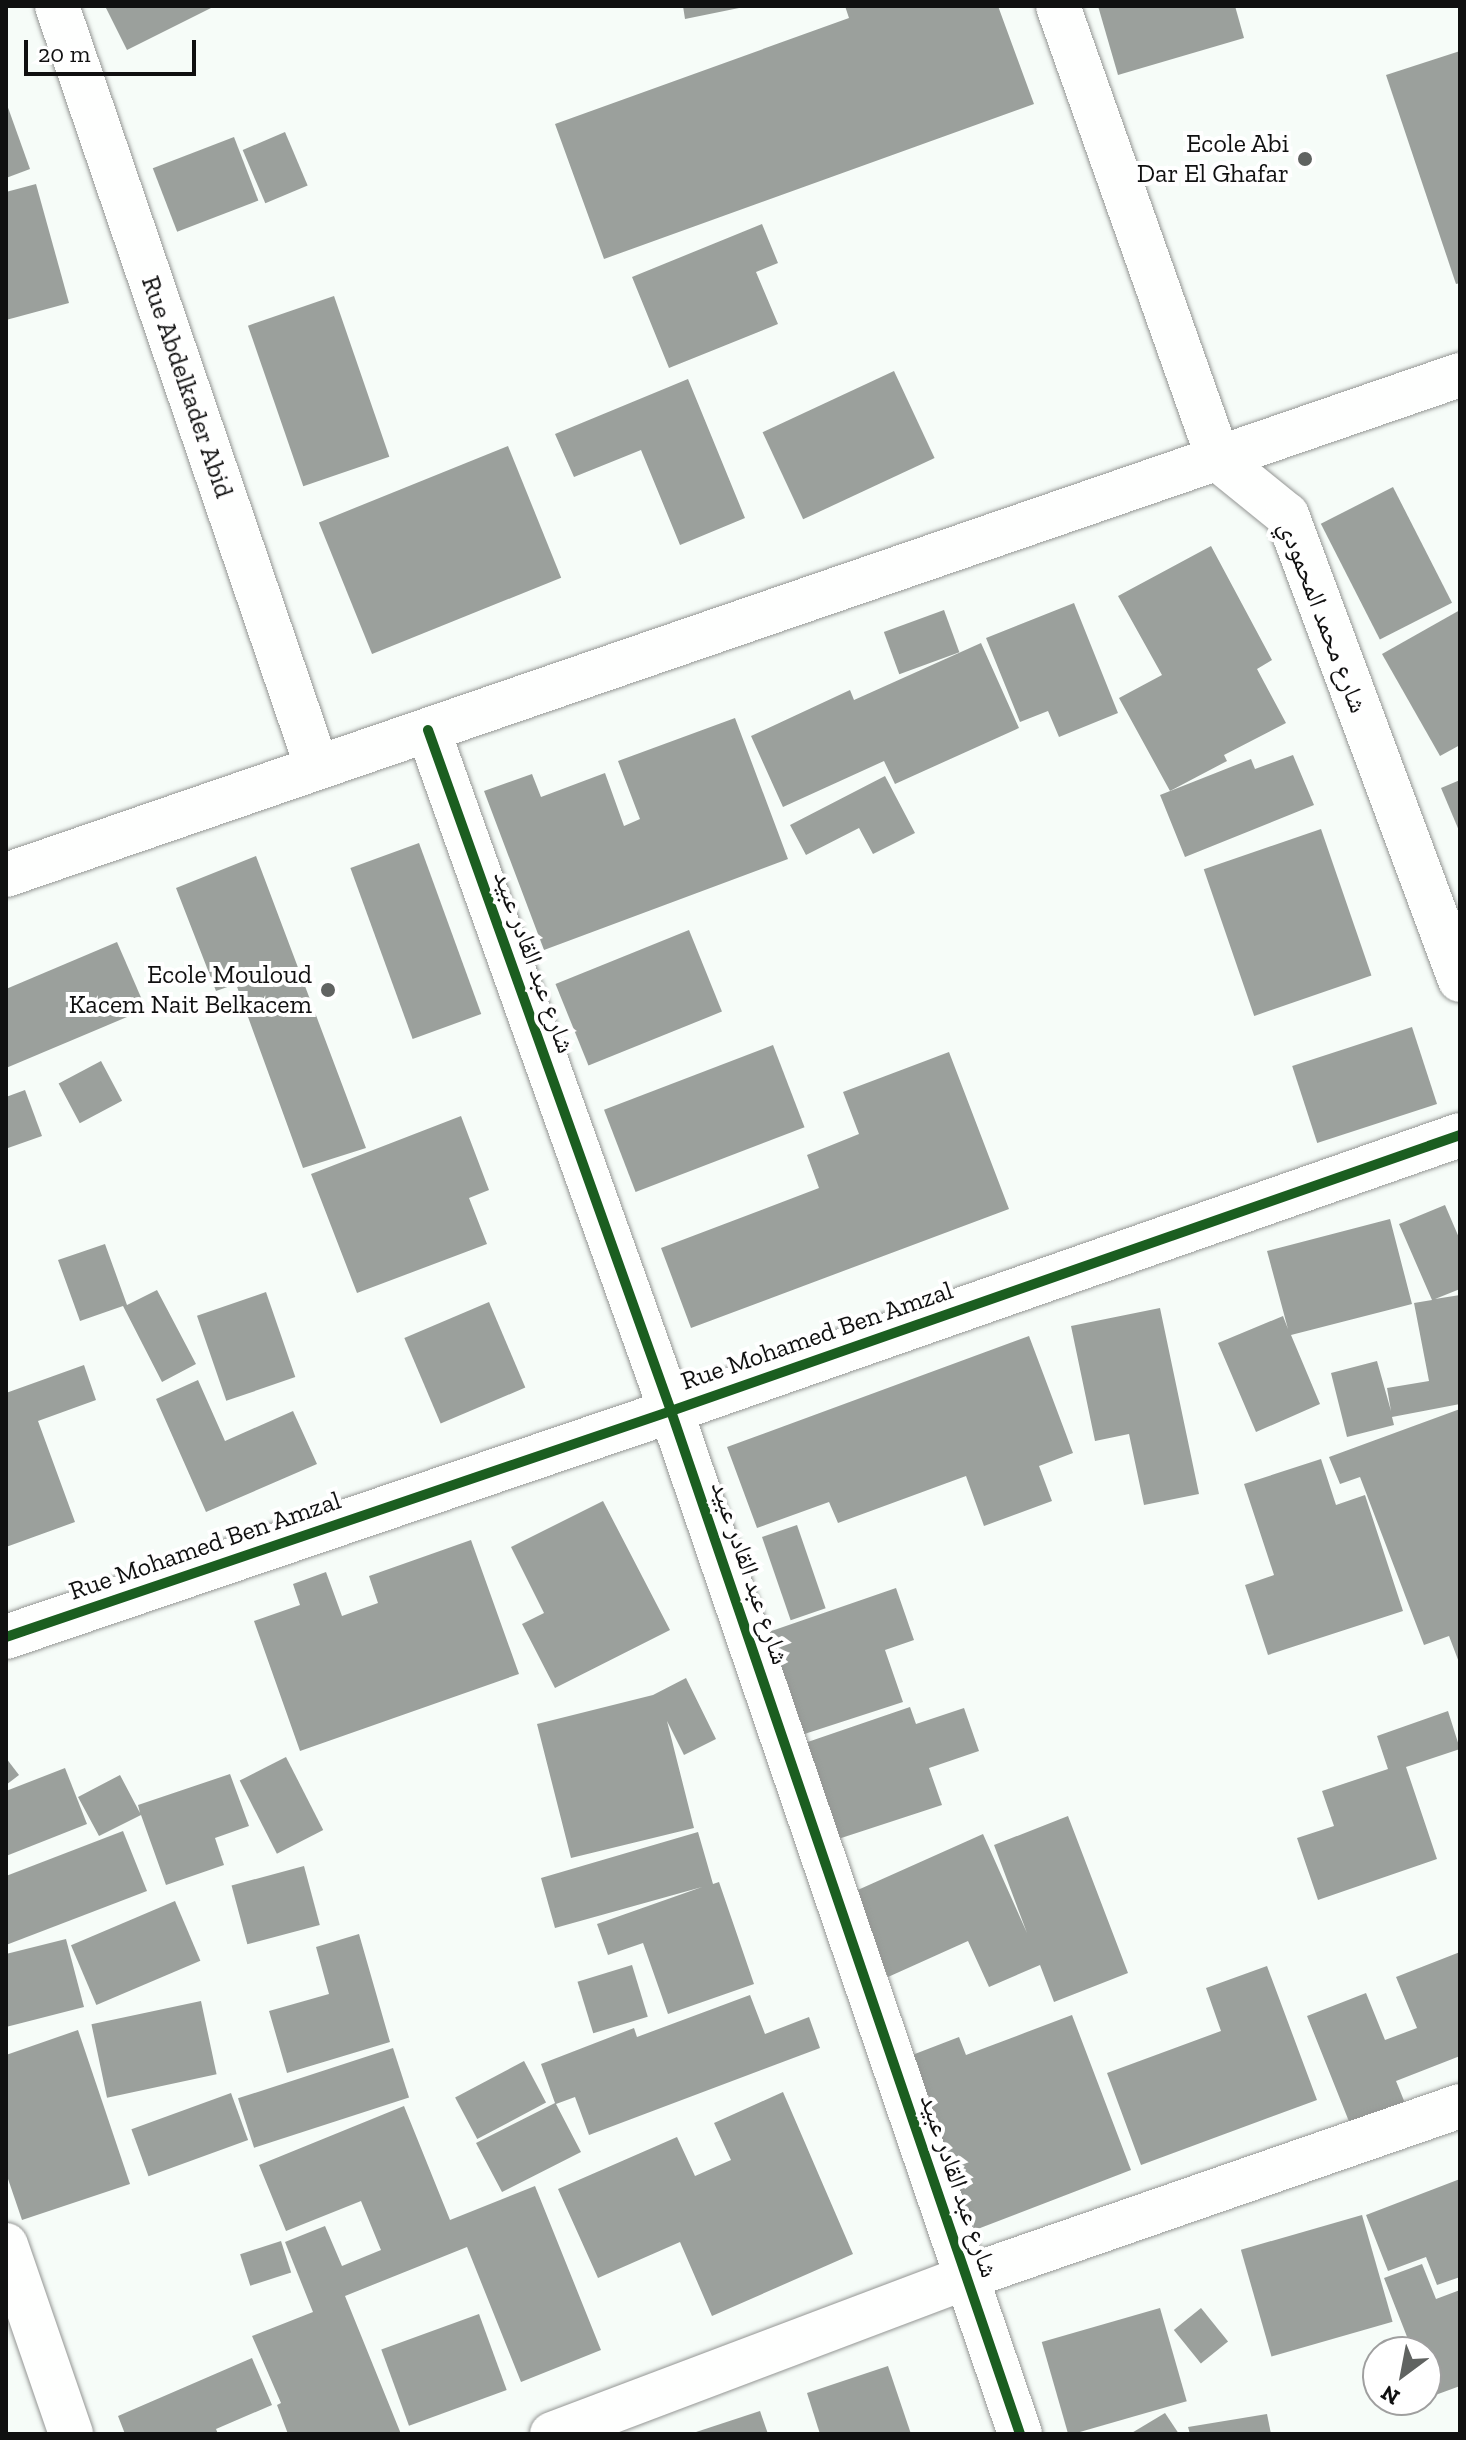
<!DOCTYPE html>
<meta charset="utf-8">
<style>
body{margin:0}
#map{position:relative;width:1466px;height:2440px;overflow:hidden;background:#f6fcf8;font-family:"Zilla Slab","Noto Naskh Arabic",serif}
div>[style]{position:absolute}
.building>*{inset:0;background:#9ba09c;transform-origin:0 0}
.roads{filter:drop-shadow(0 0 2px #949694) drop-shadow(0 0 2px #949694)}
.street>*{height:44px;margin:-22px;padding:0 22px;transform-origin:22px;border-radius:22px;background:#fefffe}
.cycleway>*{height:10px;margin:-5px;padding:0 5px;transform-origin:5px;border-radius:5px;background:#1b5e20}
.dots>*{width:22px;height:22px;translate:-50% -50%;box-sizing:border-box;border:4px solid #fff;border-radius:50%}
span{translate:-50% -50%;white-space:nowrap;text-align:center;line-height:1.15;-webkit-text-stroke:8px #fff;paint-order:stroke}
.poi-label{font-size:26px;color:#101010}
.right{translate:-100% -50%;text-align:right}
.street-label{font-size:26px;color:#101010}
.frame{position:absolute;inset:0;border:8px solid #101010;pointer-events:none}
.north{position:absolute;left:1362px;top:2336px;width:80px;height:80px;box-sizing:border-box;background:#fff;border:2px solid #9f9f9f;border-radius:50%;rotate:212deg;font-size:22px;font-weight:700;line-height:32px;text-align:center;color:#101010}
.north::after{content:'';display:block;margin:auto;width:28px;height:36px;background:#606361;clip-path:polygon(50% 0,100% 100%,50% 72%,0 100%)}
.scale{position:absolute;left:24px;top:40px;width:172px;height:36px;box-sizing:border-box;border:4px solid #101010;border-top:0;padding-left:10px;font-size:24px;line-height:28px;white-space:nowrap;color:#101010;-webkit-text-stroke:6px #fff;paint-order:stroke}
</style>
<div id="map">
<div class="building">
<i style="clip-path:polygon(105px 6px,215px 6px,127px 50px)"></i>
<i style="clip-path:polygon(683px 6px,744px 6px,744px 7px,685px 19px)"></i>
<i style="clip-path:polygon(845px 6px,998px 6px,1034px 104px,604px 259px,555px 124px,849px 18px)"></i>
<i style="clip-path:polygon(1098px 6px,1235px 6px,1244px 38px,1118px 75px)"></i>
<i style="clip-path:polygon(1460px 51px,1460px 283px,1456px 284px,1386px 75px)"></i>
<i style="clip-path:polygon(6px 102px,30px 169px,6px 178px)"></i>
<i style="left:285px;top:132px;width:58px;height:46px;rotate:67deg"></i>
<i style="left:234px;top:137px;width:68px;height:87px;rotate:69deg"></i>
<i style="clip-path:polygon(36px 184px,69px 303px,6px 320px,6px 192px)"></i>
<i style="clip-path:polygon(762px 224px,778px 263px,756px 272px,778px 324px,669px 368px,632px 277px)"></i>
<i style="left:334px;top:296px;width:170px;height:91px;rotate:71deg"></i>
<i style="left:894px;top:371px;width:96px;height:145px;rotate:65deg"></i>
<i style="clip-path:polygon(688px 379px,745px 518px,680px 545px,641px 450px,574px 477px,555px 434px)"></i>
<i style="left:508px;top:446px;width:142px;height:204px;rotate:68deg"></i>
<i style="left:1393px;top:487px;width:130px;height:81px;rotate:63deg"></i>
<i style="clip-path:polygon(1211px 546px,1272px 660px,1257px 669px,1286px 723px,1224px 755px,1227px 761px,1170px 791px,1119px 698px,1162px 675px,1118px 596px)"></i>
<i style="clip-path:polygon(1074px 603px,1118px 713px,1059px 737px,1048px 711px,1020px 722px,986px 638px)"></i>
<i style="left:944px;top:610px;width:45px;height:64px;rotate:70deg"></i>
<i style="clip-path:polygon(1460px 610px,1460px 745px,1440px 756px,1382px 654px)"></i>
<i style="clip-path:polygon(981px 643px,1019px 728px,895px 784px,884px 761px,783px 807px,751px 736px,850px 690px,854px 700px)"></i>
<i style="clip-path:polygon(735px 718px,788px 859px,544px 950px,484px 791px,532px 774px,541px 797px,605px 773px,624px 826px,640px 819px,618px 761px)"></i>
<i style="clip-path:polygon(1293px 755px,1314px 805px,1185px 857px,1160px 795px,1251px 759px,1255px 769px)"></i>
<i style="clip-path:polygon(885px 776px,915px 833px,873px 854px,859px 828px,806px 855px,790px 825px)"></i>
<i style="clip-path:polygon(1460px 780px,1460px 833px,1441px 788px)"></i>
<i style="left:1321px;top:829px;width:155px;height:124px;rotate:71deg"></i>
<i style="left:419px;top:843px;width:182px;height:73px;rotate:70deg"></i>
<i style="clip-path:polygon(256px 856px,366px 1148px,303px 1168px,236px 984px,216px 991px,176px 888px)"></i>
<i style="left:689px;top:930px;width:88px;height:144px;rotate:68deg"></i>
<i style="clip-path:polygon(117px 942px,146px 1009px,6px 1068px,6px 989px)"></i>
<i style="left:1412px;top:1027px;width:81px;height:126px;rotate:72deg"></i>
<i style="left:773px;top:1045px;width:88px;height:181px;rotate:69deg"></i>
<i style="clip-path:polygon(949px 1052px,1009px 1209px,691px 1328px,661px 1248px,819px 1188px,807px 1155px,859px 1134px,843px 1092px)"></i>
<i style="left:101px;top:1061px;width:45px;height:48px;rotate:62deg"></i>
<i style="clip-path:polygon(25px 1090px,42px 1136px,8px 1148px,6px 1097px)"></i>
<i style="clip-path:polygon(461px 1116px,489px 1190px,469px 1198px,487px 1244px,357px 1293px,311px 1174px)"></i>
<i style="clip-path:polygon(1445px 1205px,1460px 1240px,1460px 1289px,1435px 1299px,1460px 1295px,1460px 1404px,1392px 1417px,1394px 1425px,1347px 1437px,1331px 1373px,1377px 1361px,1391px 1411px,1387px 1388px,1429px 1381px,1414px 1303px,1432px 1300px,1399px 1224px)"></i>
<i style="clip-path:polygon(1390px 1219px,1412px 1304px,1291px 1335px,1320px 1404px,1256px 1432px,1218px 1343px,1283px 1316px,1288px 1329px,1267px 1251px)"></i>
<i style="clip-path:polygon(105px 1244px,127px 1305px,157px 1290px,196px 1364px,162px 1382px,123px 1306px,80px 1321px,58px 1260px)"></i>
<i style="left:266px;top:1292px;width:90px;height:73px;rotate:71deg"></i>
<i style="left:489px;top:1302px;width:93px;height:92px;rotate:67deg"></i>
<i style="clip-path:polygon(1160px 1308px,1199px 1494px,1144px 1505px,1129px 1434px,1095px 1441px,1071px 1326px)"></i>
<i style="clip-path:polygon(1029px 1336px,1073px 1453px,1039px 1466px,1052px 1501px,984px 1526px,966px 1476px,838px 1523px,829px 1502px,757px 1528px,727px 1447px)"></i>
<i style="clip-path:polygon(84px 1365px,96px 1400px,38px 1421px,75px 1522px,6px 1547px,6px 1393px)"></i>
<i style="clip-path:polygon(198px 1380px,225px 1441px,293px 1411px,317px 1464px,206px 1512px,156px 1399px)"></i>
<i style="clip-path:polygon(1460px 1409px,1460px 1665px,1449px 1636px,1424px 1645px,1360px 1477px,1340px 1484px,1329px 1457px)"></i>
<i style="clip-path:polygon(1321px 1459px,1336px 1505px,1365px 1495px,1403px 1611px,1268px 1655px,1245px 1585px,1274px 1575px,1244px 1484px)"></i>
<i style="clip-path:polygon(603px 1501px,670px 1630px,555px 1688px,522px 1624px,544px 1613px,511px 1547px)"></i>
<i style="left:797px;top:1525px;width:88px;height:37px;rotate:71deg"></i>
<i style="clip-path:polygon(471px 1540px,519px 1674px,300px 1751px,254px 1621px,300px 1605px,293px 1584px,326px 1572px,342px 1616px,378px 1603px,369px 1576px)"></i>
<i style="clip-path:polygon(896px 1588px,914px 1640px,885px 1650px,903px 1702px,789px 1739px,754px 1637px)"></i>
<i style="clip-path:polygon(686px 1678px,716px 1739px,684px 1755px,667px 1721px,694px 1828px,571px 1858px,537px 1724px,653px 1695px)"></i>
<i style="clip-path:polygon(910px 1707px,916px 1724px,964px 1708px,979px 1751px,929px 1768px,942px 1805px,829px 1842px,796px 1746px)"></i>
<i style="clip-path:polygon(1448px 1711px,1460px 1749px,1406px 1767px,1437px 1859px,1318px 1900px,1297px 1838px,1334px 1826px,1322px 1791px,1388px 1769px,1377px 1736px)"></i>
<i style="left:286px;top:1757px;width:82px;height:52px;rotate:63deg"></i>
<i style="clip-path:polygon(6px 1758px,19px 1775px,6px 1785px)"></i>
<i style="clip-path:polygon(65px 1768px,87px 1824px,6px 1856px,6px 1791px)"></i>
<i style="clip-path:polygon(230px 1774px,249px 1826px,215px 1838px,224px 1865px,166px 1885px,141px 1815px,99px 1836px,78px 1797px,120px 1775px,140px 1813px,138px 1805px)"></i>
<i style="clip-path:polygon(1068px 1816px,1128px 1973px,1054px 2002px,1040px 1965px,989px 1987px,968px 1941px,888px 1977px,851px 1893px,983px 1834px,1027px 1933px,994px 1845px)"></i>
<i style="clip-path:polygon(123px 1831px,147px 1891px,6px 1945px,6px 1876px)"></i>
<i style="clip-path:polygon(698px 1832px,713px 1884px,719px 1882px,754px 1984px,668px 2014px,643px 1943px,608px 1955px,597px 1924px,702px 1887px,555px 1928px,541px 1878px)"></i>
<i style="left:304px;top:1866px;width:61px;height:75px;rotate:75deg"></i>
<i style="left:175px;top:1901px;width:65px;height:113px;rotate:67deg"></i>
<i style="clip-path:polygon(359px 1934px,390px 2042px,287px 2073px,269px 2011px,329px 1994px,316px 1947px)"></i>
<i style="clip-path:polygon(66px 1939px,84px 2007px,6px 2027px,6px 1954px)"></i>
<i style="clip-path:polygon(1460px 1952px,1460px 2056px,1396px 2081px,1407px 2108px,1352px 2129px,1307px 2016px,1366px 1993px,1385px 2040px,1417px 2028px,1396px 1977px)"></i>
<i style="left:632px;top:1965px;width:54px;height:57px;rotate:73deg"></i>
<i style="clip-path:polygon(1267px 1966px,1317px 2100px,1141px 2165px,1107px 2073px,1221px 2031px,1206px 1988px)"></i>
<i style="clip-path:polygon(750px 1995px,765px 2034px,809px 2017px,820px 2048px,589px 2135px,575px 2097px,556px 2104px,581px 2152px,502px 2192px,476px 2143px,555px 2103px,541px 2064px,634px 2028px,637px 2037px)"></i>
<i style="left:201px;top:2001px;width:75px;height:112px;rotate:78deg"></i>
<i style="clip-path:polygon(1072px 2015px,1131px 2170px,975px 2230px,907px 2057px,959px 2037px,966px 2055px)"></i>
<i style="clip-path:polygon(78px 2030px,130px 2184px,22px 2220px,6px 2173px,6px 2055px)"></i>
<i style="left:393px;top:2048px;width:52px;height:163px;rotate:72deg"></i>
<i style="left:524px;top:2061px;width:47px;height:78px;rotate:62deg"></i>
<i style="clip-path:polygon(783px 2092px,853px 2254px,712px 2316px,680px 2242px,598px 2278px,558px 2189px,677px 2137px,695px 2176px,731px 2160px,714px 2123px)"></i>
<i style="left:231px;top:2093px;width:50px;height:106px;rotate:70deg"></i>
<i style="clip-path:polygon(404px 2106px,450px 2220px,535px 2186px,601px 2350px,521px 2382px,467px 2247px,345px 2296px,401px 2434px,288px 2434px,277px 2405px,281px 2403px,252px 2336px,313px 2312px,285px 2242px,325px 2226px,342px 2266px,381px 2250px,361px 2201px,286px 2231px,259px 2165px)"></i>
<i style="clip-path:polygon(1460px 2179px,1460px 2277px,1437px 2285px,1426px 2257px,1388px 2271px,1366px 2215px)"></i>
<i style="left:1362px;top:2215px;width:111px;height:126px;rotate:74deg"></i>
<i style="left:281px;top:2241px;width:33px;height:43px;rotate:72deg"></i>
<i style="clip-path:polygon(1422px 2264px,1436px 2299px,1460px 2290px,1460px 2386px,1430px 2397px,1426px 2387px,1426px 2352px,1413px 2352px,1384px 2278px)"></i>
<i style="left:1160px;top:2308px;width:97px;height:123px;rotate:74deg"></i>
<i style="left:1201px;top:2308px;width:43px;height:35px;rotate:51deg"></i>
<i style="left:479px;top:2314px;width:81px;height:104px;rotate:70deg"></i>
<i style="clip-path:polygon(252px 2358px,272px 2405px,216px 2429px,218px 2434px,125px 2434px,118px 2416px)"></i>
<i style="clip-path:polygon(888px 2366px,911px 2434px,820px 2434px,807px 2393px)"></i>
<i style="clip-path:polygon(760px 2411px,768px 2434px,693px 2434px,693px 2433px)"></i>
<i style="clip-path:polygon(1165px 2413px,1179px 2434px,1130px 2434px)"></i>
<i style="clip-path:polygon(1267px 2414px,1271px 2434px,1190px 2434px,1188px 2427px)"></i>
</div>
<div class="roads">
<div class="street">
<i style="left:57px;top:6px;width:804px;rotate:71.14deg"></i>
<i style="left:1058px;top:6px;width:482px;rotate:70.5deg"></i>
<i style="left:1219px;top:460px;width:87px;rotate:39deg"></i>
<i style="left:1287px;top:515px;width:496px;rotate:69.6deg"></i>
<i style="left:428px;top:730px;width:723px;rotate:70.36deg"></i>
<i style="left:671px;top:1411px;width:1081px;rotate:71.16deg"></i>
<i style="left:6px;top:875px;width:1538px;rotate:-18.98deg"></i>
<i style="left:6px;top:1637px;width:702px;rotate:-18.77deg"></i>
<i style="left:671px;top:1411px;width:836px;rotate:-19.28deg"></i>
<i style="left:6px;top:2245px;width:200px;rotate:71deg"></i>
<i style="left:552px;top:2434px;width:444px;rotate:-20.7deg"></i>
<i style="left:967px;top:2277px;width:522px;rotate:-19.13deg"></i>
</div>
</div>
<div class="cycleway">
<i style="left:428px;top:730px;width:723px;rotate:70.36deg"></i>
<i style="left:671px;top:1411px;width:1081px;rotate:71.16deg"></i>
<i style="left:6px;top:1637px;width:702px;rotate:-18.77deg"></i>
<i style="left:671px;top:1411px;width:836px;rotate:-19.28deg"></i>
</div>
<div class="dots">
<i style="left:1305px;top:159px;background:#606361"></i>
<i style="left:328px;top:990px;background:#606361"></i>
</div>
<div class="poi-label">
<span class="right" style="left:1289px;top:159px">Ecole Abi<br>Dar El Ghafar</span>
<span class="right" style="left:312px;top:990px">Ecole Mouloud<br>Kacem Nait Belkacem</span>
</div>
<div class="street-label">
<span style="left:187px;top:387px;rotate:71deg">Rue Abdelkader Abid</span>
<span style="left:1323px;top:617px;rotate:69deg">شارع محمد المحمودي</span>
<span style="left:534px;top:962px;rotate:70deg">شارع عبد القادر عبيد</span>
<span style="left:817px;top:1336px;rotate:-19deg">Rue Mohamed Ben Amzal</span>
<span style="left:205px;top:1546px;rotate:-19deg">Rue Mohamed Ben Amzal</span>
<span style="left:750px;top:1573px;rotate:71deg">شارع عبد القادر عبيد</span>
<span style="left:959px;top:2186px;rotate:71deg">شارع عبد القادر عبيد</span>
</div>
<div class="frame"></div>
<div class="north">N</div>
<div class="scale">20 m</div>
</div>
